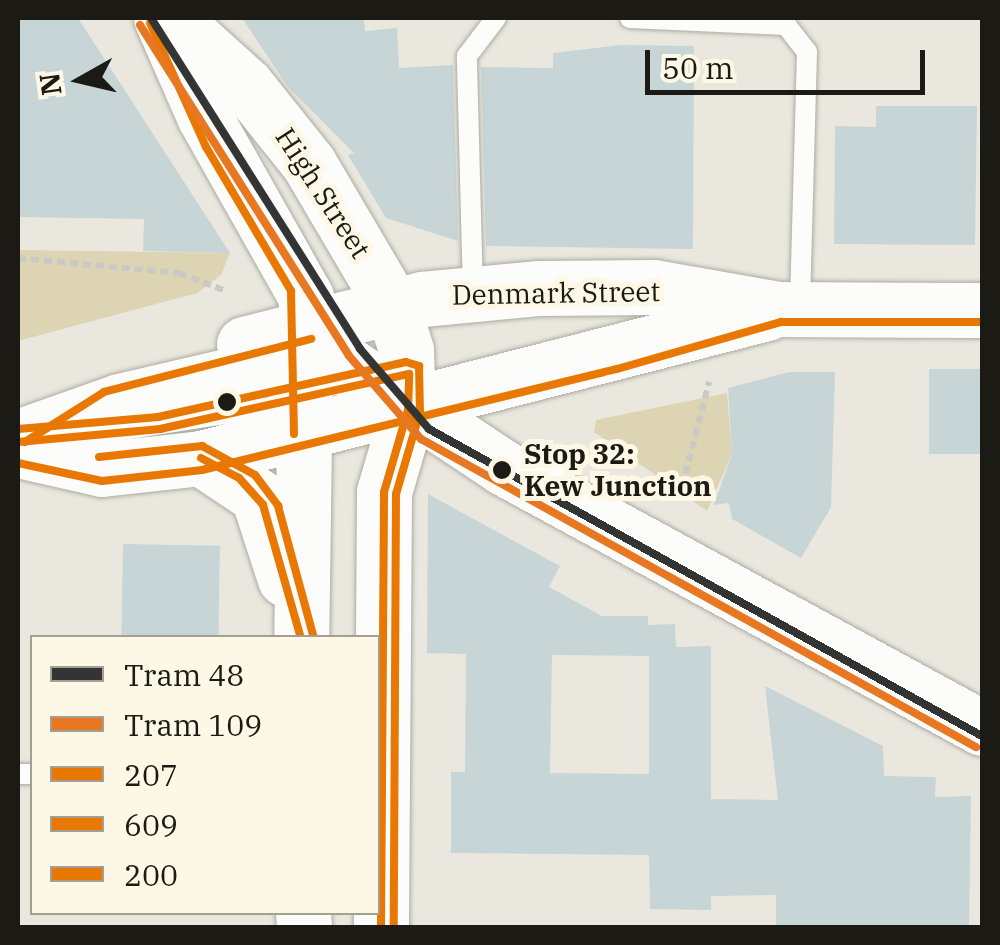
<!DOCTYPE html>
<style>
body{margin:0}
#map{position:relative;width:1000px;height:945px;overflow:hidden;background:#eae8de;font-family:"IBM Plex Serif",serif}
div>[style]{position:absolute}
.green>*{inset:0;background:#dcd4b3}
.building>*{inset:0;background:#c7d5d7;transform-origin:0 0}
.path>*{height:6px;margin-top:-3px;transform-origin:0;background:repeating-linear-gradient(90deg,#c9c9c6 0 8px,transparent 0 13px)}
.roads{filter:drop-shadow(0 0 2px #acaba3) drop-shadow(0 0 2px #acaba3)}
.service>*{height:20px;margin:-10px;padding:0 10px;transform-origin:10px;border-radius:10px;background:#fcfcfa}
.primary>*{height:55px;margin:-27.5px;padding:0 27.5px;transform-origin:27.5px;border-radius:27.5px;background:#fcfcfa}
.bus-1>*{height:8px;margin:-4px;padding:0 4px;transform-origin:4px;border-radius:4px;background:#e87802}
.bus-2>*{height:8px;margin:-4px;padding:0 4px;transform-origin:4px;border-radius:4px;background:#e87802}
.bus-3>*{height:8px;margin:-4px;padding:0 4px;transform-origin:4px;border-radius:4px;background:#e87802}
.tram-1>*{height:8px;margin:-4px;padding:0 4px;transform-origin:4px;border-radius:4px;background:#333434}
.tram-2>*{height:8px;margin:-4px;padding:0 4px;transform-origin:4px;border-radius:4px;background:#e87722}
.dots>*{width:28px;height:28px;translate:-50% -50%;box-sizing:border-box;border:5px solid #fdf8e6;border-radius:50%}
span{translate:-50% -50%;white-space:nowrap;text-align:center;line-height:1.15;-webkit-text-stroke:10px #fdf8e6;paint-order:stroke}
.street-label{font-size:28px;color:#1c1a14}
.stop-label{font-size:28px;color:#1c1a14;font-weight:700}
.left{translate:0 -50%;text-align:left}
.frame{position:absolute;inset:0;border:20px solid #1c1a14;pointer-events:none}
.legend{position:absolute;left:30px;top:635px;width:350px;height:280px;box-sizing:border-box;background:#fdf8e6;border:2px solid #a39f92;margin:0;padding:12px 18px;list-style:none;font-size:30px;color:#1c1a14}
.legend li{display:flex;align-items:center;gap:20px;height:50px}
.legend b{width:50px;border:2px solid #a39f92}
.north{position:absolute;left:30px;top:30px;width:100px;height:100px;-webkit-text-stroke:8px #fdf8e6;paint-order:stroke;rotate:262deg;font-size:28px;font-weight:700;line-height:40px;text-align:center;color:#1c1a14}
.north::after{content:'';display:block;margin:auto;width:35px;height:45px;background:#1c1a14;clip-path:polygon(50% 0,100% 100%,50% 72%,0 100%)}
.scale{position:absolute;left:645px;top:50px;width:280px;height:45px;box-sizing:border-box;border:5px solid #1c1a14;border-top:0;padding-left:12px;font-size:30px;line-height:35px;white-space:nowrap;color:#1c1a14;-webkit-text-stroke:8px #fdf8e6;paint-order:stroke}
</style>
<div id="map">
<div class="green">
<i style="clip-path:polygon(18px 250px,230px 253px,221px 275px,197px 293px,18px 341px)"></i>
<i style="clip-path:polygon(727px 393px,732px 454px,707px 511px,594px 432px,596px 420px)"></i>
</div>
<div class="building">
<i style="clip-path:polygon(18px 18px,78px 18px,230px 253px,143px 251px,144px 219px,18px 217px)"></i>
<i style="clip-path:polygon(242px 18px,364px 18px,365px 31px,397px 28px,399px 68px,453px 65px,458px 241px,386px 218px,348px 155px,354px 153px,288px 87px)"></i>
<i style="clip-path:polygon(621px 45px,694px 46px,693px 249px,486px 246px,481px 67px,553px 68px,553px 53px)"></i>
<i style="clip-path:polygon(876px 106px,977px 106px,975px 245px,834px 244px,835px 126px,876px 127px)"></i>
<i style="left:929px;top:369px;width:53px;height:85px"></i>
<i style="clip-path:polygon(789px 372px,835px 372px,831px 507px,801px 558px,732px 519px,729px 503px,714px 505px,732px 454px,728px 388px)"></i>
<i style="clip-path:polygon(evenodd,428px 494px,560px 566px,549px 587px,602px 616px,648px 616px,648px 625px,675px 624px,676px 647px,711px 646px,711px 799px,778px 800px,765px 686px,883px 746px,884px 776px,936px 777px,935px 797px,971px 796px,969px 928px,776px 928px,776px 895px,711px 896px,711px 910px,650px 909px,649px 855px,451px 853px,451px 772px,465px 772px,466px 654px,427px 653px,428px 494px,552px 655px,649px 656px,649px 774px,550px 773px,552px 655px)"></i>
<i style="left:123px;top:544px;width:97px;height:94px;rotate:1deg"></i>
</div>
<div class="path">
<i style="left:18px;top:258px;width:162px;rotate:5.3deg"></i>
<i style="left:179px;top:273px;width:50px;rotate:21deg"></i>
<i style="left:679px;top:499px;width:121px;rotate:-75.6deg"></i>
</div>
<div class="roads">
<div class="service">
<i style="left:630px;top:18px;width:156px;rotate:2.6deg"></i>
<i style="left:786px;top:25px;width:34px;rotate:52deg"></i>
<i style="left:807px;top:52px;width:256px;rotate:91.6deg"></i>
<i style="left:473px;top:292px;width:236px;rotate:-91.5deg"></i>
<i style="left:467px;top:56px;width:48px;rotate:-52.7deg"></i>
<i style="left:84px;top:436px;width:221px;rotate:-8.9deg"></i>
<i style="left:18px;top:774px;width:14px"></i>
</div>
<div class="primary">
<i style="left:161px;top:18px;width:107px;rotate:66.3deg"></i>
<i style="left:204px;top:116px;width:208px;rotate:60.6deg"></i>
<i style="left:306px;top:297px;width:341px;rotate:90.8deg"></i>
<i style="left:172px;top:18px;width:100px;rotate:42.2deg"></i>
<i style="left:246px;top:85px;width:101px;rotate:51.4deg"></i>
<i style="left:309px;top:164px;width:164px;rotate:59.5deg"></i>
<i style="left:392px;top:305px;width:47px;rotate:72.7deg"></i>
<i style="left:406px;top:350px;width:60px;rotate:88.1deg"></i>
<i style="left:408px;top:410px;width:85px;rotate:106.3deg"></i>
<i style="left:384px;top:492px;width:436px;rotate:90.4deg"></i>
<i style="left:244px;top:344px;width:184px;rotate:-14.2deg"></i>
<i style="left:422px;top:299px;width:118px;rotate:-5.4deg"></i>
<i style="left:539px;top:288px;width:115px;rotate:-0.5deg"></i>
<i style="left:654px;top:287px;width:127px;rotate:10deg"></i>
<i style="left:779px;top:309px;width:203px;rotate:0.3deg"></i>
<i style="left:18px;top:437px;width:107px;rotate:-19.6deg"></i>
<i style="left:119px;top:401px;width:141px;rotate:-13.1deg"></i>
<i style="left:256px;top:369px;width:96px;rotate:-1.2deg"></i>
<i style="left:352px;top:367px;width:182px;rotate:33.6deg"></i>
<i style="left:504px;top:468px;width:544px;rotate:28.54deg"></i>
<i style="left:18px;top:450px;width:86px;rotate:12.7deg"></i>
<i style="left:102px;top:469px;width:100px;rotate:-6.3deg"></i>
<i style="left:201px;top:458px;width:584px;rotate:-14.37deg"></i>
<i style="left:201px;top:458px;width:69px;rotate:33.7deg"></i>
<i style="left:258px;top:496px;width:87px;rotate:72deg"></i>
<i style="left:303px;top:912px;width:16px;rotate:86deg"></i>
</div>
</div>
<div class="bus-1">
<i style="left:18px;top:442px;width:143px;rotate:-5.2deg"></i>
<i style="left:160px;top:429px;width:255px;rotate:-12.5deg"></i>
<i style="left:201px;top:458px;width:43px;rotate:27.8deg"></i>
<i style="left:239px;top:478px;width:36px;rotate:48deg"></i>
<i style="left:263px;top:505px;width:138px;rotate:74.1deg"></i>
<i style="left:381px;top:928px;width:436px;rotate:-89.6deg"></i>
<i style="left:384px;top:492px;width:85px;rotate:-73.7deg"></i>
<i style="left:408px;top:410px;width:36px;rotate:-88deg"></i>
</div>
<div class="bus-2">
<i style="left:150px;top:23px;width:136px;rotate:65.7deg"></i>
<i style="left:206px;top:147px;width:167px;rotate:59.4deg"></i>
<i style="left:291px;top:291px;width:143px;rotate:88.8deg"></i>
<i style="left:25px;top:442px;width:93px;rotate:-32.3deg"></i>
<i style="left:104px;top:392px;width:214px;rotate:-14.4deg"></i>
<i style="left:18px;top:463px;width:86px;rotate:12.1deg"></i>
<i style="left:102px;top:481px;width:101px;rotate:-6.3deg"></i>
<i style="left:202px;top:470px;width:427px;rotate:-13.7deg"></i>
<i style="left:617px;top:369px;width:171px;rotate:-16deg"></i>
<i style="left:781px;top:322px;width:201px"></i>
</div>
<div class="bus-3">
<i style="left:18px;top:429px;width:141px;rotate:-4.9deg"></i>
<i style="left:158px;top:417px;width:254px;rotate:-12.5deg"></i>
<i style="left:406px;top:362px;width:14px;rotate:17deg"></i>
<i style="left:419px;top:366px;width:46px;rotate:88.8deg"></i>
<i style="left:420px;top:412px;width:85px;rotate:106.3deg"></i>
<i style="left:396px;top:494px;width:434px;rotate:90.3deg"></i>
<i style="left:99px;top:457px;width:104px;rotate:-6.1deg"></i>
<i style="left:202px;top:446px;width:60px;rotate:28.7deg"></i>
<i style="left:255px;top:475px;width:39px;rotate:53deg"></i>
<i style="left:278px;top:506px;width:134px;rotate:74.8deg"></i>
</div>
<div class="tram-1">
<i style="left:151px;top:18px;width:391px;rotate:57.7deg"></i>
<i style="left:360px;top:349px;width:106px;rotate:49.2deg"></i>
<i style="left:429px;top:429px;width:633px;rotate:29.04deg"></i>
</div>
<div class="tram-2">
<i style="left:140px;top:25px;width:391px;rotate:57.7deg"></i>
<i style="left:349px;top:356px;width:110px;rotate:49.1deg"></i>
<i style="left:421px;top:439px;width:635px;rotate:29.03deg"></i>
</div>
<div class="dots">
<i style="left:227px;top:402px;background:#1c1a14"></i>
<i style="left:502px;top:470px;background:#1c1a14"></i>
</div>
<div class="street-label">
<span style="left:323px;top:193px;rotate:57deg">High Street</span>
<span style="left:556px;top:293px;rotate:-1deg">Denmark Street</span>
</div>
<div class="stop-label">
<span class="left" style="left:524px;top:470px">Stop 32:<br>Kew Junction</span>
</div>
<div class="frame"></div>
<ul class="legend">
<li><b style="height:12px;background:#333434"></b>Tram 48</li>
<li><b style="height:12px;background:#e87722"></b>Tram 109</li>
<li><b style="height:12px;background:#e87802"></b>207</li>
<li><b style="height:12px;background:#e87802"></b>609</li>
<li><b style="height:12px;background:#e87802"></b>200</li>
</ul>
<div class="north">N</div>
<div class="scale">50 m</div>
</div>
